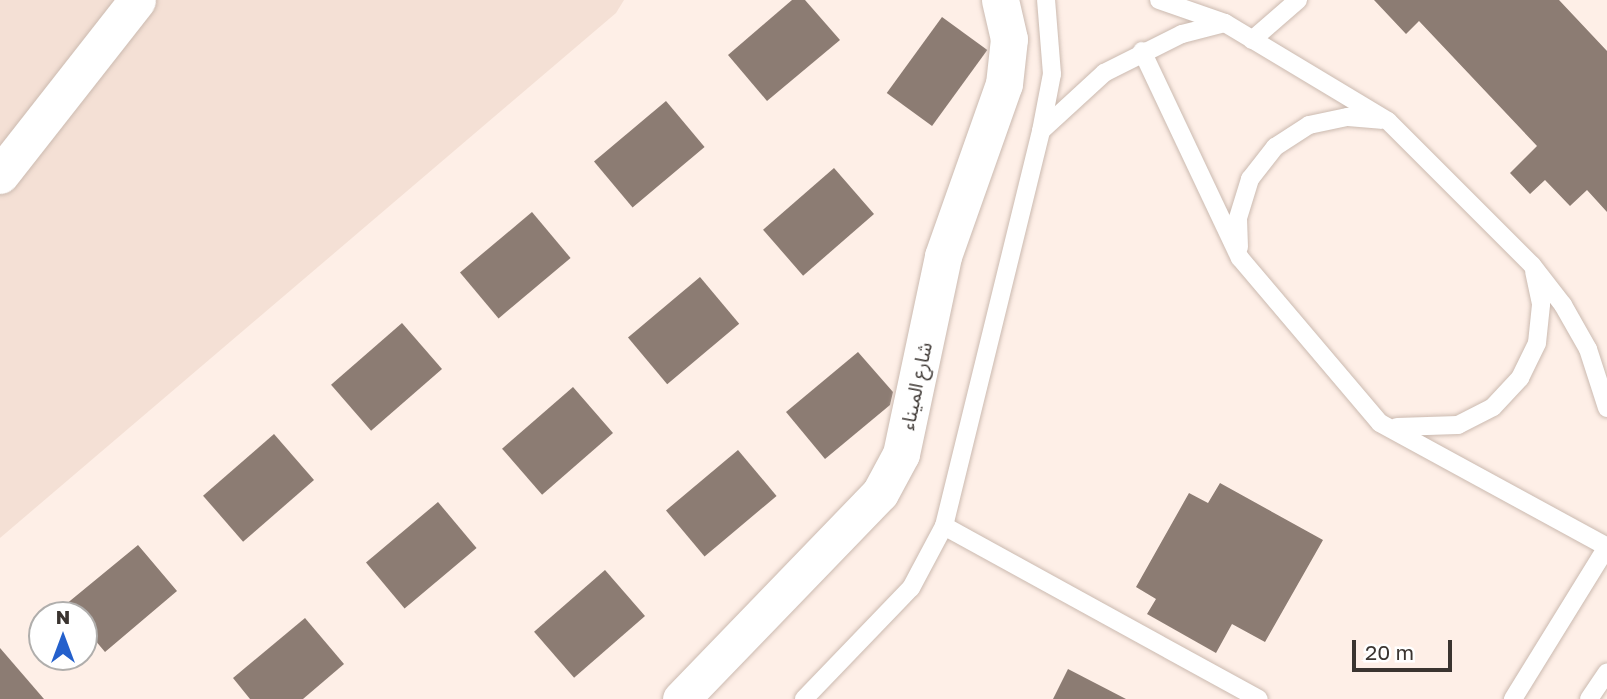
<!DOCTYPE html>
<meta charset="utf-8">
<style>
body{margin:0}
#map{position:relative;width:1607px;height:699px;overflow:hidden;background:#feefe7;font-family:"Golos Text","Noto Sans Arabic",sans-serif}
div>[style]{position:absolute}
.built>*{inset:0;background:#f4e0d5}
.building>*{inset:0;background:#8c7c73;transform-origin:0 0}
.roads{filter:drop-shadow(0 0 2px #cbbab0) drop-shadow(0 0 2px #cbbab0)}
.service>*{height:18px;margin:-9px;padding:0 9px;transform-origin:9px;border-radius:9px;background:#fff}
.minor>*{height:37px;margin:-18.5px;padding:0 18.5px;transform-origin:18.5px;border-radius:18.5px;background:#fff}
span{translate:-50% -50%;white-space:nowrap;text-align:center;line-height:1.15;-webkit-text-stroke:7px #fff;paint-order:stroke}
.street-label{font-size:19px;color:#3a3430}
.north{position:absolute;left:28px;top:601px;width:70px;height:70px;box-sizing:border-box;background:#fff;border:2px solid #b0aeac;border-radius:50%;rotate:0deg;font-size:19px;font-weight:700;line-height:28px;text-align:center;color:#3a3430}
.north::after{content:'';display:block;margin:auto;width:24px;height:32px;background:#2460cc;clip-path:polygon(50% 0,100% 100%,50% 72%,0 100%)}
.scale{position:absolute;left:1352px;top:640px;width:100px;height:32px;box-sizing:border-box;border:4px solid #3a3430;border-top:0;padding-left:9px;font-size:21px;line-height:24px;white-space:nowrap;color:#3a3430;-webkit-text-stroke:5px #fff;paint-order:stroke}
</style>
<div id="map">
<div class="built">
<i style="clip-path:polygon(0 0,624px 0,616px 13px,0 538px)"></i>
</div>
<div class="building">
<i style="clip-path:polygon(792px 0,805px 0,840px 40px,767px 101px,728px 55px)"></i>
<i style="clip-path:polygon(1374px 0,1559px 0,1607px 51px,1607px 212px,1587px 190px,1570px 206px,1545px 180px,1530px 194px,1510px 173px,1537px 146px,1419px 21px,1406px 34px)"></i>
<i style="left:942px;top:17px;width:56px;height:94px;rotate:36deg"></i>
<i style="left:666px;top:101px;width:60px;height:94px;rotate:50deg"></i>
<i style="left:834px;top:168px;width:61px;height:94px;rotate:49deg"></i>
<i style="left:532px;top:212px;width:60px;height:94px;rotate:50deg"></i>
<i style="left:700px;top:277px;width:61px;height:94px;rotate:50deg"></i>
<i style="left:402px;top:323px;width:61px;height:94px;rotate:49deg"></i>
<i style="clip-path:polygon(858px 352px,893px 392px,890px 405px,825px 459px,786px 412px)"></i>
<i style="left:573px;top:387px;width:61px;height:94px;rotate:49deg"></i>
<i style="left:274px;top:434px;width:61px;height:94px;rotate:49deg"></i>
<i style="left:738px;top:450px;width:60px;height:94px;rotate:50deg"></i>
<i style="clip-path:polygon(1220px 483px,1323px 540px,1265px 642px,1232px 624px,1216px 653px,1147px 614px,1156px 599px,1136px 587px,1189px 493px,1208px 503px)"></i>
<i style="left:438px;top:502px;width:60px;height:94px;rotate:50deg"></i>
<i style="clip-path:polygon(138px 545px,177px 591px,105px 652px,84px 627px,84px 615px,65px 605px)"></i>
<i style="left:605px;top:570px;width:61px;height:94px;rotate:49deg"></i>
<i style="clip-path:polygon(305px 618px,344px 664px,303px 699px,250px 699px,233px 678px)"></i>
<i style="clip-path:polygon(0 648px,44px 699px,0 699px)"></i>
<i style="clip-path:polygon(1068px 669px,1126px 699px,1053px 699px)"></i>
</div>
<div class="roads">
<div class="service">
<i style="left:1159px;top:0;width:70px;rotate:19.2deg"></i>
<i style="left:1225px;top:23px;width:190px;rotate:31deg"></i>
<i style="left:1388px;top:121px;width:204px;rotate:45deg"></i>
<i style="left:1532px;top:265px;width:51px;rotate:52.2deg"></i>
<i style="left:1563px;top:305px;width:51px;rotate:60.4deg"></i>
<i style="left:1588px;top:349px;width:62px;rotate:72.1deg"></i>
<i style="left:1252px;top:40px;width:61px;rotate:-41deg"></i>
<i style="left:1142px;top:51px;width:229px;rotate:64.7deg"></i>
<i style="left:1240px;top:258px;width:216px;rotate:49.7deg"></i>
<i style="left:1380px;top:423px;width:259px;rotate:28.6deg"></i>
<i style="left:1041px;top:131px;width:86px;rotate:-42.6deg"></i>
<i style="left:1104px;top:73px;width:87px;rotate:-26.6deg"></i>
<i style="left:1182px;top:34px;width:44px;rotate:-14.3deg"></i>
<i style="left:1239px;top:247px;width:29px;rotate:-92deg"></i>
<i style="left:1238px;top:218px;width:41px;rotate:-72.9deg"></i>
<i style="left:1250px;top:179px;width:41px;rotate:-52deg"></i>
<i style="left:1275px;top:147px;width:40px;rotate:-32.9deg"></i>
<i style="left:1309px;top:125px;width:40px;rotate:-12deg"></i>
<i style="left:1348px;top:117px;width:33px;rotate:5deg"></i>
<i style="left:1397px;top:427px;width:61px;rotate:-1.9deg"></i>
<i style="left:1458px;top:425px;width:39px;rotate:-27deg"></i>
<i style="left:1493px;top:407px;width:40px;rotate:-47deg"></i>
<i style="left:1520px;top:378px;width:39px;rotate:-64deg"></i>
<i style="left:1537px;top:343px;width:39px;rotate:-84deg"></i>
<i style="left:1541px;top:304px;width:33px;rotate:-102deg"></i>
<i style="left:944px;top:526px;width:359px;rotate:28.8deg"></i>
<i style="left:804px;top:699px;width:154px;rotate:-46.1deg"></i>
<i style="left:911px;top:588px;width:70px;rotate:-62deg"></i>
<i style="left:944px;top:526px;width:407px;rotate:-76.2deg"></i>
<i style="left:1041px;top:131px;width:58px;rotate:-79.1deg"></i>
<i style="left:1052px;top:74px;width:74px;rotate:-94.6deg"></i>
<i style="left:1513px;top:699px;width:179px;rotate:-58.3deg"></i>
<i style="left:1589px;top:699px;width:32px;rotate:-56deg"></i>
</div>
<div class="minor">
<i style="left:0;top:175px;width:222px;rotate:-51.9deg"></i>
<i style="left:681px;top:699px;width:286px;rotate:-46deg"></i>
<i style="left:880px;top:493px;width:44px;rotate:-61.7deg"></i>
<i style="left:901px;top:454px;width:202px;rotate:-78deg"></i>
<i style="left:943px;top:256px;width:182px;rotate:-70.5deg"></i>
<i style="left:1004px;top:84px;width:45px;rotate:-83.7deg"></i>
<i style="left:1009px;top:39px;width:40px;rotate:-103deg"></i>
</div>
</div>
<div class="street-label">
<span style="left:916px;top:386px;rotate:-78deg">شارع الميناء</span>
</div>
<div class="north">N</div>
<div class="scale">20 m</div>
</div>
